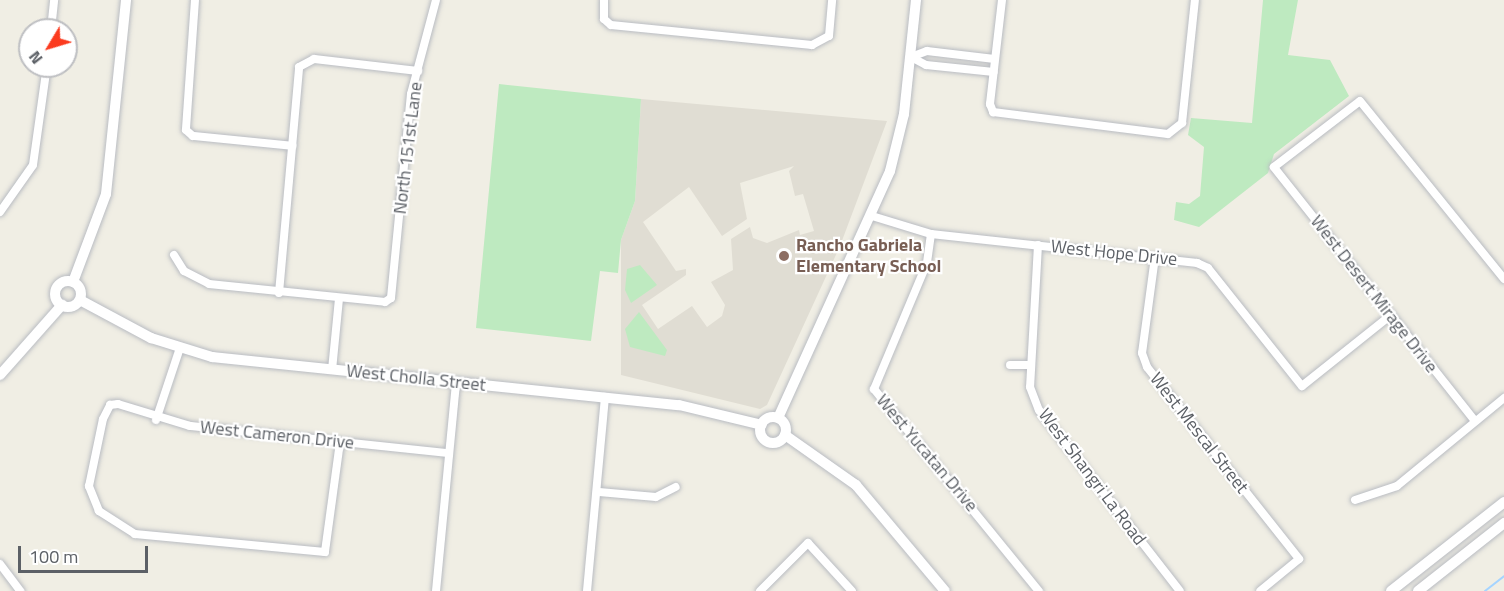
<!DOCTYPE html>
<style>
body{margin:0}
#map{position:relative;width:1504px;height:591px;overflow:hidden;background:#f0eee4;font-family:"Titillium Web",sans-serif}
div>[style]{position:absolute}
.education>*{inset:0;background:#e0ddd3}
.green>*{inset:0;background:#beeac0}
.stream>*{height:2px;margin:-1px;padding:0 1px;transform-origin:1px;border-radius:1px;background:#a5d4ff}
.roads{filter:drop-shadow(0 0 2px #b9bcc2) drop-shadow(0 0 2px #b9bcc2)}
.street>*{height:8px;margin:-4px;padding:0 4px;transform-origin:4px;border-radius:4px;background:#fff}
.secondary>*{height:10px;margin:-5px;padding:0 5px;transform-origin:5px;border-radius:5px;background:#fff}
.secondary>.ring{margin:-5px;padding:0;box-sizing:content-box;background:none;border:10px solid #fff;border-radius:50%}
.dots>*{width:16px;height:16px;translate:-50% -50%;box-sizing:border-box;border:3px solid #fff;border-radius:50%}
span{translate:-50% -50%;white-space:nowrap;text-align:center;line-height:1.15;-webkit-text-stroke:4.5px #fff;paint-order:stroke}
.street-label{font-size:18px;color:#5c6066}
.education-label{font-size:18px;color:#785e54;font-weight:700}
.left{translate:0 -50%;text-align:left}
.north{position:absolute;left:18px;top:18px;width:60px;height:60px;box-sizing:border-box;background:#fff;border:2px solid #bebfc2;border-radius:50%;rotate:232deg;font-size:16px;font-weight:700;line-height:24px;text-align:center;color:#5c6066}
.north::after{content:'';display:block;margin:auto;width:21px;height:27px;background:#fb3b1f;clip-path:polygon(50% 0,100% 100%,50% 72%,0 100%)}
.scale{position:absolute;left:18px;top:546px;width:130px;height:27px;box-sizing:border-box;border:3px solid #5c6066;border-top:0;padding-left:8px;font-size:18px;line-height:21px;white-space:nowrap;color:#5c6066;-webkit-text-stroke:4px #fff;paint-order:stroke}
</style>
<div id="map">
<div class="education">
<i style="clip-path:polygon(evenodd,641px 99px,887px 121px,840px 246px,767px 405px,760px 409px,621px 375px,621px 240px,635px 201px,641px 99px,794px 166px,789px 171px,795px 196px,803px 194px,814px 231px,800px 235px,799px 230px,767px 243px,753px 238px,750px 227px,731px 239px,733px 270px,711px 282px,725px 305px,722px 316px,707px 327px,692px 306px,658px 329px,642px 305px,686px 275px,686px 269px,676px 271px,643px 222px,689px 187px,722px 236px,747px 219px,740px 183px,794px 166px)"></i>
</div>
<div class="green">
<i style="clip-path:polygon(1263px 0,1298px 0,1288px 55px,1330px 60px,1349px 96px,1274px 154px,1268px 173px,1199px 227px,1174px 220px,1176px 202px,1189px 204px,1200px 196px,1204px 147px,1188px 135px,1191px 118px,1252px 123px)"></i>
<i style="clip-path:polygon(499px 84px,641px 99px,635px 201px,621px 240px,618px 273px,600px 271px,591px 341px,476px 328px)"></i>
<i style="clip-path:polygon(640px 265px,657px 285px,631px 303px,625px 290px,627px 269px)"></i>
<i style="clip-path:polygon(639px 312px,667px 350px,665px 356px,630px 347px,625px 329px)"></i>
</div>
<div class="stream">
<i style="left:1485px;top:591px;width:24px;rotate:-38deg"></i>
</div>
<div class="roads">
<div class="street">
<i style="left:195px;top:0;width:130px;rotate:94deg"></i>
<i style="left:186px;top:130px;width:9px;rotate:41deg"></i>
<i style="left:193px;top:136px;width:100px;rotate:5.7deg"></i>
<i style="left:604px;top:0;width:19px;rotate:90deg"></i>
<i style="left:604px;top:19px;width:9px;rotate:41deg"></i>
<i style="left:611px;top:25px;width:202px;rotate:5.7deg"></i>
<i style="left:812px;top:45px;width:19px;rotate:-28deg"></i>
<i style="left:829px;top:36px;width:36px;rotate:-85deg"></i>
<i style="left:1002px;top:0;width:105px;rotate:96.6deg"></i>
<i style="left:990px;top:104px;width:9px;rotate:69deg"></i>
<i style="left:993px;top:112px;width:176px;rotate:7.2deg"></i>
<i style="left:1168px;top:134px;width:18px;rotate:-38deg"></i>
<i style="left:1182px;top:123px;width:124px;rotate:-84deg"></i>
<i style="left:51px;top:30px;width:30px;rotate:-84deg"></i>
<i style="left:911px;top:57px;width:17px;rotate:-21deg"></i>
<i style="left:927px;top:51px;width:68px;rotate:6.7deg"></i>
<i style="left:911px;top:57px;width:17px;rotate:28deg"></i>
<i style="left:926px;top:65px;width:68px;rotate:5.9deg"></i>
<i style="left:0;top:212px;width:57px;rotate:-54.9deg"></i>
<i style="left:33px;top:165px;width:100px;rotate:-82deg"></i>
<i style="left:872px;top:216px;width:62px;rotate:17deg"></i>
<i style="left:931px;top:234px;width:268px;rotate:6.2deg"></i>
<i style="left:1197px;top:263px;width:12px;rotate:24deg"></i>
<i style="left:1208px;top:268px;width:151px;rotate:51.5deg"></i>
<i style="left:1302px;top:386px;width:114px;rotate:-38.6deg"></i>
<i style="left:931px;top:234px;width:29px;rotate:98deg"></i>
<i style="left:927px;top:263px;width:137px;rotate:112.8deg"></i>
<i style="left:874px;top:389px;width:261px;rotate:50.8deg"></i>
<i style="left:1038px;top:245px;width:142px;rotate:93.2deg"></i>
<i style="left:1030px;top:387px;width:25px;rotate:69deg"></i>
<i style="left:1039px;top:410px;width:229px;rotate:52.1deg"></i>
<i style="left:174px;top:255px;width:19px;rotate:58deg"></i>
<i style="left:184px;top:271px;width:28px;rotate:27deg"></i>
<i style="left:209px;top:284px;width:177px;rotate:5.8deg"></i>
<i style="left:385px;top:302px;width:7px;rotate:-34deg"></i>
<i style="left:391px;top:298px;width:205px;rotate:-84.4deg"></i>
<i style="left:411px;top:94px;width:97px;rotate:-75.1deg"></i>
<i style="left:1155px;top:257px;width:97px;rotate:97.7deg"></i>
<i style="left:1142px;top:353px;width:15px;rotate:70deg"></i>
<i style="left:1147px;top:367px;width:245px;rotate:51.6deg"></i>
<i style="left:1299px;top:559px;width:50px;rotate:140.6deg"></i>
<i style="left:279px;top:293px;width:227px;rotate:-84.9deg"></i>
<i style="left:299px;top:67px;width:17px;rotate:-28deg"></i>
<i style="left:314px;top:59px;width:105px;rotate:6.6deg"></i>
<i style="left:1010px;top:365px;width:19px"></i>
<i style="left:332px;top:370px;width:72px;rotate:-84.4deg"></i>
<i style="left:156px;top:420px;width:76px;rotate:-71.6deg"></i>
<i style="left:1475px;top:421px;width:324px;rotate:-128.4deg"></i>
<i style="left:1274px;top:167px;width:108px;rotate:-37.5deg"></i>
<i style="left:1360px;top:101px;width:229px;rotate:51deg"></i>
<i style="left:340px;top:442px;width:111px;rotate:97.8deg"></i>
<i style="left:325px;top:552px;width:191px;rotate:-174.6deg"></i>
<i style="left:135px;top:534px;width:43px;rotate:-147.4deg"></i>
<i style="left:99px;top:511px;width:27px;rotate:-112deg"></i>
<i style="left:89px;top:486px;width:68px;rotate:-78.2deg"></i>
<i style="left:103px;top:419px;width:16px;rotate:-63deg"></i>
<i style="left:110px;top:405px;width:8px;rotate:-7deg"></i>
<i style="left:118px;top:404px;width:75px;rotate:17deg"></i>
<i style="left:190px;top:426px;width:258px;rotate:6deg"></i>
<i style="left:599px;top:492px;width:57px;rotate:5deg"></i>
<i style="left:656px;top:497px;width:22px;rotate:-27deg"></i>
<i style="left:1355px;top:500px;width:44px;rotate:-18.4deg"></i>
<i style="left:1397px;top:486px;width:139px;rotate:-39.4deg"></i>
<i style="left:0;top:564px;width:34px;rotate:53deg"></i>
<i style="left:436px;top:591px;width:210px;rotate:-84.5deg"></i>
<i style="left:587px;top:591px;width:195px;rotate:-84.7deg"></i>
<i style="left:760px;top:591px;width:68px;rotate:-45deg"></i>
<i style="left:808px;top:543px;width:65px;rotate:47.5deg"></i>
</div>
<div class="secondary">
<i class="ring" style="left:55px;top:281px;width:16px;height:16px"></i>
<i style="left:73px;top:282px;width:94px;rotate:-69.4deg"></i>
<i style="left:106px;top:194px;width:195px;rotate:-84.1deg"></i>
<i style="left:80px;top:300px;width:81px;rotate:28.2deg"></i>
<i style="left:151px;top:338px;width:64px;rotate:17.3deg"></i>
<i style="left:212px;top:357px;width:469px;rotate:5.9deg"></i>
<i style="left:679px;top:405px;width:85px;rotate:13.5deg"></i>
<i style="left:0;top:375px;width:94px;rotate:-48.5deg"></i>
<i class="ring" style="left:760px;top:417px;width:16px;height:16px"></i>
<i style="left:778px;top:418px;width:271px;rotate:-65.6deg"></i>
<i style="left:890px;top:171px;width:59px;rotate:-76.2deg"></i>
<i style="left:904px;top:114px;width:115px;rotate:-84deg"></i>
<i style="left:785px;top:435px;width:87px;rotate:35.2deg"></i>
<i style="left:856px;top:485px;width:138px;rotate:50deg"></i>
<i style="left:1391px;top:591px;width:144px;rotate:-38.2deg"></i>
<i style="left:1418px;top:591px;width:110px;rotate:-38.3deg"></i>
</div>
</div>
<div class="dots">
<i style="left:784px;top:256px;background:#8d6e63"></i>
</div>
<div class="street-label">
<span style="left:408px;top:148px;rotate:-83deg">North 151st Lane</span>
<span style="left:1114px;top:253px;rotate:6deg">West Hope Drive</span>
<span style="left:1374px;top:294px;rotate:52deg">West Desert Mirage Drive</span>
<span style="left:416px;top:378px;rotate:6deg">West Cholla Street</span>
<span style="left:1199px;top:433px;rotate:52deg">West Mescal Street</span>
<span style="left:277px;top:435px;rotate:6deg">West Cameron Drive</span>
<span style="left:927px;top:453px;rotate:50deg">West Yucatan Drive</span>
<span style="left:1092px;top:477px;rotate:53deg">West Shangri La Road</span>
</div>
<div class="education-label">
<span class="left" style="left:796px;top:256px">Rancho Gabriela<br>Elementary School</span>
</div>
<div class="north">N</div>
<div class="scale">100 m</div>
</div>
